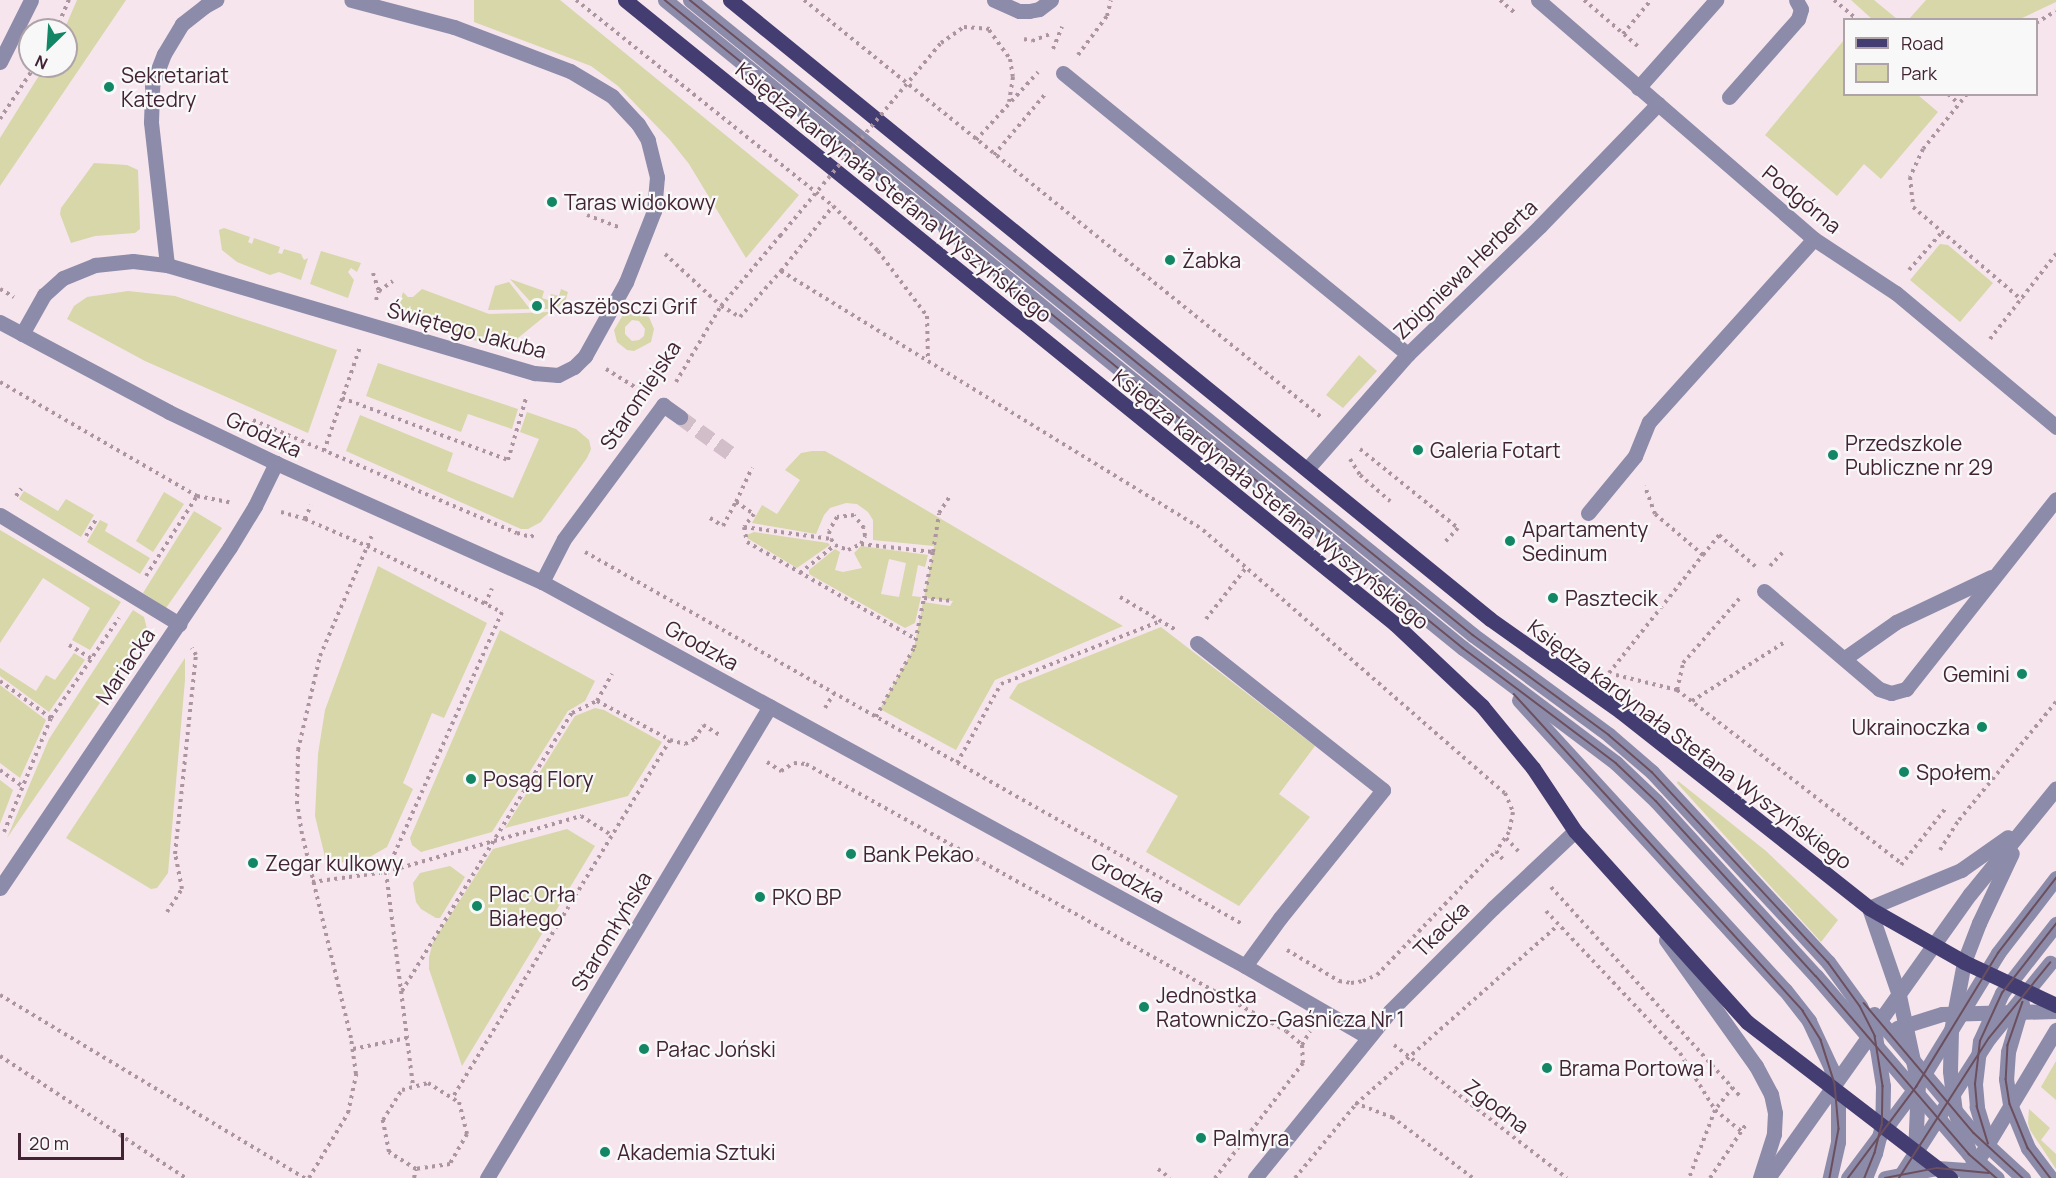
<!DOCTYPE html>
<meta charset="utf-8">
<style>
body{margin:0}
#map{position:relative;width:2056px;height:1178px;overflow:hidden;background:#f6e5ed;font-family:Manrope,sans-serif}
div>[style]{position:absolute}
.green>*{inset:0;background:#d7d7a9}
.minor-tunnel>*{height:15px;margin-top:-7.5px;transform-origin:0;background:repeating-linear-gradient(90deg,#d2bec8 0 15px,transparent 0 23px)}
.path>*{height:4px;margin-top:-2px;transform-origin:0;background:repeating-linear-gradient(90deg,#ac95a1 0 3px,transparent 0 7.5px)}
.minor>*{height:15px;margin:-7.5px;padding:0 7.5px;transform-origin:7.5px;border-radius:7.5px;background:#8d8baa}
.major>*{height:15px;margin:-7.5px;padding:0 7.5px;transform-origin:7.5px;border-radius:7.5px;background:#443d72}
.tram>*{height:1.5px;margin:-0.75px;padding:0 0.75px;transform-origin:0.75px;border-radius:0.75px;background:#6b4f5e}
.path-bridge>*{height:4px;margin-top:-2px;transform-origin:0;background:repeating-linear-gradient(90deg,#ac95a1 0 3px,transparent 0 7.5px)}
.dots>*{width:16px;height:16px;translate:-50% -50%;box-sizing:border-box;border:3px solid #f8f8f8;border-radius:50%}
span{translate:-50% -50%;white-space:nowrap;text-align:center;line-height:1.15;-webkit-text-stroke:4.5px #f8f8f8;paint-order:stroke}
.poi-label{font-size:21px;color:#422334}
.left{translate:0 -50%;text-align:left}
.right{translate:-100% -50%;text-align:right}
.street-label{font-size:21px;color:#422334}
.legend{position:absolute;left:1843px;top:18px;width:195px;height:78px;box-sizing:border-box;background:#f8f8f8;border:2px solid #afa3aa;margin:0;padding:8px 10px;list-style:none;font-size:18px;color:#422334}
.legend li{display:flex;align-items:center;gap:12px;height:30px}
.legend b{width:30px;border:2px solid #afa3aa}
.north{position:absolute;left:18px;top:18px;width:60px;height:60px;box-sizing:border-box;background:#f8f8f8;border:2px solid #afa3aa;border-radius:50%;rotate:205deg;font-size:16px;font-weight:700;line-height:24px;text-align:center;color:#422334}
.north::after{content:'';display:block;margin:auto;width:21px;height:27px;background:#138665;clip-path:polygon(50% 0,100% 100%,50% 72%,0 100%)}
.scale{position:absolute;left:18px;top:1133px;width:106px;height:27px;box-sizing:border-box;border:3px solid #422334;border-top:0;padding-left:8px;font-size:18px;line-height:21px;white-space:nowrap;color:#422334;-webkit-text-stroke:4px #f8f8f8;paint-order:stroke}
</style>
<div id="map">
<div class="green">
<i style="clip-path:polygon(77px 0,126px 0,0 186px,0 138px,45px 66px,66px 66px,66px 30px,64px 30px)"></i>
<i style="clip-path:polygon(474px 0,560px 0,799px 195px,746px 258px,689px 164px,670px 140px,618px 86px,591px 66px,474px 22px)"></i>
<i style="clip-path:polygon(1851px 0,1874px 0,1897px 19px,1872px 19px)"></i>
<i style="clip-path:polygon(1926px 0,2056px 0,2056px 2px,2020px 19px,1909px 19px)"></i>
<i style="clip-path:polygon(1844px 40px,1844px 94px,1918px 95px,1938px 112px,1881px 179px,1864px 164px,1837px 196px,1765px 135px)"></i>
<i style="clip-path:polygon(94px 163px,127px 165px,138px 170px,140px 229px,135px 233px,95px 236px,71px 243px,60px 214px,61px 208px)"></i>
<i style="clip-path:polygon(224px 228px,250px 237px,248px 242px,252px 244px,254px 238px,280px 247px,278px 253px,282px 254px,284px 249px,301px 254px,304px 260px,308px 258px,301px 280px,279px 272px,270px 275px,237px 262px,222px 250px,219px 230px)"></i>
<i style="clip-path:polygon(1940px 244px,1948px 245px,1993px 283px,1960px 322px,1910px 280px)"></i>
<i style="clip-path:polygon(321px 251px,361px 263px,357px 272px,351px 268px,348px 272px,354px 280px,348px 298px,310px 284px)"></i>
<i style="clip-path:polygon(510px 279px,544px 291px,542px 298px,548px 300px,551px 294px,559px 296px,561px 289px,568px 292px,565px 302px,555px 309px,537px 309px)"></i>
<i style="clip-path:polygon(509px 282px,530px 309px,488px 310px,495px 286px)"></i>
<i style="clip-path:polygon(422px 289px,489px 314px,550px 312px,508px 346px,494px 347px,397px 314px,403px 292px,408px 297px,413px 297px)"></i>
<i style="clip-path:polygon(128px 291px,175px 296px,337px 350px,308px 433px,145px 361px,67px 319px,74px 306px,87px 297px)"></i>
<i style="clip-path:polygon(evenodd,637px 311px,649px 317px,654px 329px,651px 342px,634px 351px,627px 350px,617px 342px,614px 330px,624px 313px,637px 311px,632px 320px,639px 321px,645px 329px,644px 336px,639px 340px,632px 341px,625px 334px,625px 327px,632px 320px)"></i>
<i style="clip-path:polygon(1359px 355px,1377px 371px,1343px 408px,1326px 395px)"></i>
<i style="clip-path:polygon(378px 363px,518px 409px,512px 429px,468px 414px,461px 432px,366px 396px)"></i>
<i style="clip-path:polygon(527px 412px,576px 429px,589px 440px,591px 449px,587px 458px,541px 522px,528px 529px,521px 529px,346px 451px,360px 415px,453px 453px,447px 471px,513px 498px,539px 439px,520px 432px)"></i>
<i style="clip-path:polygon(812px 451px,825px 451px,841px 460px,1123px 626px,995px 680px,956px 750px,880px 709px,914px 648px,923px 602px,950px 606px,953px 601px,924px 598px,934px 546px,873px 540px,873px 520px,868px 512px,857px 504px,846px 503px,830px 508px,824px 515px,816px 534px,752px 523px,762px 505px,777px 514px,800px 480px,785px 470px,801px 453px)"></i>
<i style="clip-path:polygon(24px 491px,58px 511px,66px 499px,94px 515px,81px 537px,19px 499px)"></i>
<i style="clip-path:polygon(164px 492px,184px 504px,153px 552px,136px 541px)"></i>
<i style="clip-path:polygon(194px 511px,222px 528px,166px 608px,143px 593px)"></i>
<i style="clip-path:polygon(100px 520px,108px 524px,105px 531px,150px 558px,140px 574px,87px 542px)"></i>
<i style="clip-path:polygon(0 530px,121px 602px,90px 650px,72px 640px,90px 608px,43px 578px,0 643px)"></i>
<i style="clip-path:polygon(754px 532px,828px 543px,830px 545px,797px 568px,747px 538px,747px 535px)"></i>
<i style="clip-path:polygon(evenodd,861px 546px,928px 555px,925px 567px,918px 565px,912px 596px,921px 597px,915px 623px,905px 628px,809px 574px,809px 570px,835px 549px,840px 552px,835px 570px,843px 572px,862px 568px,854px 553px,861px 546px,889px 559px,906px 563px,899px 597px,881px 594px,889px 559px)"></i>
<i style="clip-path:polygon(378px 566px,487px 623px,444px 718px,432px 713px,403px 783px,413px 789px,387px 847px,368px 858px,327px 865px,315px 816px,318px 754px,325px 710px)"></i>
<i style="clip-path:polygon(133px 610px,144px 617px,148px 633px,7px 838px,49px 739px)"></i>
<i style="clip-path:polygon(1161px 627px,1315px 746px,1279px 794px,1310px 817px,1239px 906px,1146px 852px,1178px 796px,1009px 698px,1018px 684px)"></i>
<i style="clip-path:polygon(500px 630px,595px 681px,585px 701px,568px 711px,561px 722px,492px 832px,421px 852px,412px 845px,410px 838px)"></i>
<i style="clip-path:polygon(74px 653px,85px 660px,49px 712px,0 676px,0 668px,36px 691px,46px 675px,55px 680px)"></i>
<i style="clip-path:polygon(185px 658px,185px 680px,168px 873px,157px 888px,151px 889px,66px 838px)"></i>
<i style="clip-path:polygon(0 685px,46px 720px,20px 778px,0 763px)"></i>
<i style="clip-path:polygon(595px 708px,604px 710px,662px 742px,628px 796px,505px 828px,575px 716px)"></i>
<i style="clip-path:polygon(0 780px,13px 790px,0 824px)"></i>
<i style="clip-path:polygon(1678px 781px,1766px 851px,1838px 920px,1821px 942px,1677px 783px)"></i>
<i style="clip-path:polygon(567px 829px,595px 846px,462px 1066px,429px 969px,429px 957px,433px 942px,493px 849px)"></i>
<i style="clip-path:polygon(450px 866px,465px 877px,440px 918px,436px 918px,421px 909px,416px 902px,413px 883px,420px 873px)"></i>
<i style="clip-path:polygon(2056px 1061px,2056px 1100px,2041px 1087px)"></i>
<i style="clip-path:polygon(2029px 1109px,2050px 1128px,2041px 1140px,2056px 1154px,2056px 1169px,2030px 1130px,2028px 1123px)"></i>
</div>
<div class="minor-tunnel">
<i style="left:680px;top:417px;width:65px;rotate:35.6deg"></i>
</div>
<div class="path">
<i style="left:576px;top:0;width:329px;rotate:38.7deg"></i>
<i style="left:833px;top:206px;width:64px;rotate:45deg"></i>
<i style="left:878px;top:251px;width:81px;rotate:53deg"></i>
<i style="left:927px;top:316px;width:43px;rotate:88.7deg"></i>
<i style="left:804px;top:0;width:664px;rotate:38.89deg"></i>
<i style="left:1500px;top:0;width:20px;rotate:41deg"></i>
<i style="left:1584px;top:0;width:74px;rotate:40.6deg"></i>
<i style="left:1834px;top:0;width:31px;rotate:40deg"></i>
<i style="left:2036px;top:23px;width:23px;rotate:-31deg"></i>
<i style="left:56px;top:30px;width:33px;rotate:-67deg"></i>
<i style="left:989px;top:30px;width:36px;rotate:54deg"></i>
<i style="left:1010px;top:59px;width:18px;rotate:81deg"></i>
<i style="left:1013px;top:77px;width:25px;rotate:99deg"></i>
<i style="left:1623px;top:34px;width:44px;rotate:-50.5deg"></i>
<i style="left:1024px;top:39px;width:8px;rotate:14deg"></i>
<i style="left:1032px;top:41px;width:22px;rotate:-21deg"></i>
<i style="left:941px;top:43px;width:28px;rotate:-35deg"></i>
<i style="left:964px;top:27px;width:27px;rotate:4deg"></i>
<i style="left:1053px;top:49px;width:24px;rotate:-68deg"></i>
<i style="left:1078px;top:55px;width:49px;rotate:-53.4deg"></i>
<i style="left:1107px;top:16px;width:16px;rotate:-76deg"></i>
<i style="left:1948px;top:94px;width:15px;rotate:42deg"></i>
<i style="left:1967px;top:94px;width:70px;rotate:128.7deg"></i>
<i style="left:1923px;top:149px;width:31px;rotate:115deg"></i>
<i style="left:1910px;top:177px;width:30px;rotate:84deg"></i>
<i style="left:1913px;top:207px;width:143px;rotate:40.5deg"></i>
<i style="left:0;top:119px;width:64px;rotate:-56.6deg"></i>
<i style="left:976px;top:140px;width:92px;rotate:-47.6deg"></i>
<i style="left:994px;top:155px;width:81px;rotate:-50deg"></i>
<i style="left:587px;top:215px;width:36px;rotate:21deg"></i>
<i style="left:665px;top:254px;width:76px;rotate:42.9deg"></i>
<i style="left:721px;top:306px;width:22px;rotate:30deg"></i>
<i style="left:740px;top:317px;width:62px;rotate:-48.3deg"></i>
<i style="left:781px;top:271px;width:495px;rotate:31.5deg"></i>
<i style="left:1203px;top:530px;width:400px;rotate:41.1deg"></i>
<i style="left:1505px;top:793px;width:21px;rotate:67deg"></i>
<i style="left:1513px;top:812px;width:20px;rotate:101deg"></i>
<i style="left:1509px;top:832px;width:23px;rotate:124deg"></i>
<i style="left:1496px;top:851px;width:13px;rotate:51deg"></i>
<i style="left:1909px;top:270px;width:50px;rotate:-49deg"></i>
<i style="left:781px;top:271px;width:83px;rotate:-51.3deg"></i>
<i style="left:373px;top:273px;width:19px;rotate:72deg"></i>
<i style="left:0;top:289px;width:16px;rotate:30deg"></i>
<i style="left:376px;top:300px;width:9px;rotate:-72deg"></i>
<i style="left:379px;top:291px;width:17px;rotate:-36deg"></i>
<i style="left:1990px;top:339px;width:108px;rotate:-52.2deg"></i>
<i style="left:606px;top:369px;width:44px;rotate:31.9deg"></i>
<i style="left:0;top:382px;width:228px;rotate:30.1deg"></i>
<i style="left:197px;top:496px;width:33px;rotate:11deg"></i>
<i style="left:676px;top:382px;width:88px;rotate:-59.4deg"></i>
<i style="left:721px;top:306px;width:92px;rotate:-49.9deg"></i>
<i style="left:342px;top:398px;width:177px;rotate:20.5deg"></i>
<i style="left:508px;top:460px;width:65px;rotate:-73.8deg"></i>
<i style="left:253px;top:420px;width:287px;rotate:23.2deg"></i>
<i style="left:517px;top:533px;width:15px;rotate:16deg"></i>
<i style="left:531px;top:537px;width:6px;rotate:-39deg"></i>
<i style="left:1360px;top:449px;width:126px;rotate:38.9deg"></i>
<i style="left:1458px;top:528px;width:22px;rotate:133deg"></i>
<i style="left:324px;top:451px;width:110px;rotate:-70.9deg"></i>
<i style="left:1350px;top:459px;width:19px;rotate:58deg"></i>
<i style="left:1360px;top:475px;width:40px;rotate:41deg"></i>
<i style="left:16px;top:496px;width:9px;rotate:-54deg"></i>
<i style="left:736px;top:502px;width:38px;rotate:-65deg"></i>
<i style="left:281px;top:512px;width:25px;rotate:16deg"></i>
<i style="left:305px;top:519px;width:68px;rotate:23.5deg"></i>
<i style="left:367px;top:546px;width:150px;rotate:26.1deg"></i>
<i style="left:502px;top:612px;width:285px;rotate:114deg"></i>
<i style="left:386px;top:872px;width:217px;rotate:82.8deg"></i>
<i style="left:710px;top:518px;width:15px;rotate:32deg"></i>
<i style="left:723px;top:526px;width:27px;rotate:-62deg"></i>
<i style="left:736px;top:502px;width:22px;rotate:34deg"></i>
<i style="left:754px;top:514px;width:16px;rotate:128deg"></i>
<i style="left:744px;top:527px;width:15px;rotate:79deg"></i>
<i style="left:747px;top:542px;width:195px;rotate:29.9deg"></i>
<i style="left:305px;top:519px;width:15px;rotate:-67deg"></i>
<i style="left:744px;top:527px;width:88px;rotate:7.9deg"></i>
<i style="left:831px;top:539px;width:7px;rotate:56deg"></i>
<i style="left:835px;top:545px;width:14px;rotate:21deg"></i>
<i style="left:848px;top:550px;width:14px;rotate:-25deg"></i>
<i style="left:861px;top:544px;width:9px;rotate:-63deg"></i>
<i style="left:865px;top:536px;width:8px;rotate:-97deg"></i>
<i style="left:864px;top:528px;width:16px;rotate:-128deg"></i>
<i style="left:854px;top:515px;width:17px;rotate:173deg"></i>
<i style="left:837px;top:517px;width:16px;rotate:120deg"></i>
<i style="left:829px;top:531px;width:8px;rotate:76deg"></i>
<i style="left:86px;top:536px;width:21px;rotate:-59deg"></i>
<i style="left:861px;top:544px;width:72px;rotate:6.3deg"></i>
<i style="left:933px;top:552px;width:47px;rotate:101.1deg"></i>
<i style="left:585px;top:552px;width:757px;rotate:29.51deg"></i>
<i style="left:933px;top:552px;width:39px;rotate:-81deg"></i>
<i style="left:939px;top:513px;width:20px;rotate:-57deg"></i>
<i style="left:1703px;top:555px;width:26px;rotate:-51deg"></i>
<i style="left:1719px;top:535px;width:49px;rotate:40.9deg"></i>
<i style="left:1770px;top:566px;width:21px;rotate:-47deg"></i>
<i style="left:800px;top:573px;width:45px;rotate:-38.7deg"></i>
<i style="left:146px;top:576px;width:95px;rotate:-57.5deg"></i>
<i style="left:1120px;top:597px;width:65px;rotate:30.5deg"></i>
<i style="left:485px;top:604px;width:17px;rotate:-66deg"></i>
<i style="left:1206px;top:619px;width:65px;rotate:-51.9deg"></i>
<i style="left:69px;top:645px;width:27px;rotate:31deg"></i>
<i style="left:1609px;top:673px;width:151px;rotate:-51.5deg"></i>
<i style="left:1703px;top:555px;width:63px;rotate:-139.5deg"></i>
<i style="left:1655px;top:514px;width:30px;rotate:-110deg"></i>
<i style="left:1616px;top:675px;width:63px;rotate:13.8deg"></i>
<i style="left:1677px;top:690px;width:284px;rotate:37.7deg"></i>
<i style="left:0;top:681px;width:63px;rotate:36deg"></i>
<i style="left:1677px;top:690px;width:28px;rotate:-77deg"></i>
<i style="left:1683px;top:663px;width:86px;rotate:-48.8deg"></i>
<i style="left:597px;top:701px;width:31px;rotate:-61deg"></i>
<i style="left:1692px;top:701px;width:110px;rotate:-32.4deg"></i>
<i style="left:825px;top:708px;width:17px;rotate:-59deg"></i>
<i style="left:876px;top:717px;width:79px;rotate:-61.2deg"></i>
<i style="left:914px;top:648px;width:51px;rotate:-78.7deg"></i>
<i style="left:924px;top:598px;width:29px;rotate:6deg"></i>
<i style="left:670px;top:740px;width:16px;rotate:15deg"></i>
<i style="left:685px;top:744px;width:11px;rotate:-27deg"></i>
<i style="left:695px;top:739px;width:16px;rotate:-60deg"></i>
<i style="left:703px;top:725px;width:21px;rotate:31deg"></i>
<i style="left:767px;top:762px;width:17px;rotate:33deg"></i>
<i style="left:781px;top:771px;width:15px;rotate:-32deg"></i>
<i style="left:794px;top:763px;width:12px;rotate:5deg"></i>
<i style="left:806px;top:764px;width:549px;rotate:29.08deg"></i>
<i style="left:1286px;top:1031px;width:21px;rotate:41deg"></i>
<i style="left:1302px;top:1045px;width:18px;rotate:87deg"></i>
<i style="left:1303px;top:1063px;width:145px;rotate:127.4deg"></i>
<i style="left:957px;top:763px;width:90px;rotate:-60.9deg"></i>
<i style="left:1001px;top:684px;width:172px;rotate:-21.5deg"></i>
<i style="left:0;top:770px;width:29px;rotate:36deg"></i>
<i style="left:4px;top:832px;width:123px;rotate:-67.6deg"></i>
<i style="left:51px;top:718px;width:121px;rotate:-55.8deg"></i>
<i style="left:1506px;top:838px;width:18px;rotate:47deg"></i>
<i style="left:1940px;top:850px;width:36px;rotate:-58deg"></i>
<i style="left:1959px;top:820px;width:153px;rotate:-50.6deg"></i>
<i style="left:1901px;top:865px;width:71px;rotate:-51.8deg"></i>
<i style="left:312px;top:882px;width:75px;rotate:-7.7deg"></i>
<i style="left:386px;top:872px;width:203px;rotate:-16deg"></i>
<i style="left:581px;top:816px;width:36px;rotate:32deg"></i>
<i style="left:1551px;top:887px;width:283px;rotate:47.9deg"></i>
<i style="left:1546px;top:911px;width:195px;rotate:46.7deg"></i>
<i style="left:1680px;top:1053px;width:67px;rotate:58.4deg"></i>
<i style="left:1715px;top:1110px;width:73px;rotate:110.9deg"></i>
<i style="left:167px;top:912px;width:27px;rotate:-57deg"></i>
<i style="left:182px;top:889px;width:36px;rotate:-101deg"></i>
<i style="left:175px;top:854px;width:200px;rotate:-84deg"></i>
<i style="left:196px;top:655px;width:8px;rotate:-120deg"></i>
<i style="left:1287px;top:950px;width:61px;rotate:30.8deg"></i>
<i style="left:1339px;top:981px;width:12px;rotate:9deg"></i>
<i style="left:1351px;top:983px;width:12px;rotate:-9deg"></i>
<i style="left:1363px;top:981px;width:15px;rotate:-23deg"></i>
<i style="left:1377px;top:975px;width:172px;rotate:-46.2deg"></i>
<i style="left:402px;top:991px;width:326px;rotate:-58.6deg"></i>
<i style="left:572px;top:713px;width:28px;rotate:-26deg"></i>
<i style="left:597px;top:701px;width:83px;rotate:28.1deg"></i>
<i style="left:670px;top:740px;width:419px;rotate:121.3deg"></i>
<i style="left:0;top:995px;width:356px;rotate:31deg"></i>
<i style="left:1302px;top:1045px;width:16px;rotate:-60deg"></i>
<i style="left:1394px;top:1045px;width:218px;rotate:37.6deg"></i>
<i style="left:353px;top:1049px;width:55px;rotate:-11.5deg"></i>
<i style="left:0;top:1056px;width:222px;rotate:33.3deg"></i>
<i style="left:428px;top:1083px;width:36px;rotate:32deg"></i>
<i style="left:459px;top:1102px;width:33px;rotate:76deg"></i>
<i style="left:467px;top:1134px;width:34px;rotate:120deg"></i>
<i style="left:450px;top:1164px;width:34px;rotate:172deg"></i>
<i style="left:416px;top:1169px;width:32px;rotate:-148deg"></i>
<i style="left:389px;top:1152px;width:33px;rotate:-101deg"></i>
<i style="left:383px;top:1120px;width:36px;rotate:-58deg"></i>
<i style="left:402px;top:1090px;width:27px;rotate:-15deg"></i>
<i style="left:1733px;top:1087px;width:29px;rotate:128deg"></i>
<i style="left:1715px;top:1110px;width:35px;rotate:39deg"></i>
<i style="left:1355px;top:1103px;width:40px;rotate:21deg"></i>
<i style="left:1392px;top:1117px;width:101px;rotate:37deg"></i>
<i style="left:1158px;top:1169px;width:15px;rotate:37deg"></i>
<i style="left:309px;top:1178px;width:76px;rotate:-59deg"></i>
<i style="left:348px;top:1113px;width:40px;rotate:-78deg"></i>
<i style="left:356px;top:1074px;width:36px;rotate:-98deg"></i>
<i style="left:351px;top:1038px;width:210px;rotate:-103.5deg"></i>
<i style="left:302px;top:834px;width:30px;rotate:-99deg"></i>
<i style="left:297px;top:804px;width:54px;rotate:-88.9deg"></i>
<i style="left:298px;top:750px;width:97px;rotate:-76.8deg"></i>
<i style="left:320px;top:656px;width:134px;rotate:-66.7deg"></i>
<i style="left:414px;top:1178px;width:9px;rotate:-77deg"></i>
<i style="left:1295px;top:1178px;width:96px;rotate:-50.5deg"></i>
<i style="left:1356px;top:1104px;width:270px;rotate:-41.5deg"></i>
<i style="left:1710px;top:1178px;width:66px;rotate:-56.1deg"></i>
</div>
<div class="minor">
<i style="left:665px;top:0;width:1028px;rotate:39.08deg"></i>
<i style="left:1463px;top:648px;width:191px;rotate:36.9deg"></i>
<i style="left:1616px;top:763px;width:55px;rotate:43.5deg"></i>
<i style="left:1656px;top:801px;width:237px;rotate:47.6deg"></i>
<i style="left:1816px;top:976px;width:235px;rotate:49.3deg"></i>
<i style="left:1969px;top:1154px;width:37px;rotate:41deg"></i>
<i style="left:690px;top:0;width:1008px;rotate:39.04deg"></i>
<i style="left:1473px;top:635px;width:169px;rotate:36.3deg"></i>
<i style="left:1609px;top:735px;width:57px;rotate:40.7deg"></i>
<i style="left:1652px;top:772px;width:259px;rotate:47.2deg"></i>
<i style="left:1828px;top:962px;width:54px;rotate:54deg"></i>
<i style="left:1860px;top:1006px;width:34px;rotate:63deg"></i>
<i style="left:1875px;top:1036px;width:51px;rotate:80.9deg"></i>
<i style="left:1883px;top:1086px;width:39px;rotate:91deg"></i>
<i style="left:1882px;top:1125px;width:29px;rotate:104deg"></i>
<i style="left:1875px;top:1153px;width:27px;rotate:112deg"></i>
<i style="left:994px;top:0;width:27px;rotate:24deg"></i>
<i style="left:1019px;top:11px;width:10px"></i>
<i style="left:1029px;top:11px;width:10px;rotate:-11deg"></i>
<i style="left:1039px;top:9px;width:15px;rotate:-37deg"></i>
<i style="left:1538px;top:0;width:365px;rotate:40.9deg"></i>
<i style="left:1814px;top:239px;width:98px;rotate:33.4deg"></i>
<i style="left:1896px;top:293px;width:209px;rotate:39.9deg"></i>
<i style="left:0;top:62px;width:69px;rotate:-63.4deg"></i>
<i style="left:1063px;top:73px;width:445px;rotate:39.2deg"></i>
<i style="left:1638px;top:88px;width:118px;rotate:-48.4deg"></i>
<i style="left:1729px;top:97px;width:104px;rotate:-48.5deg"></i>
<i style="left:1798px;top:19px;width:10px;rotate:-73deg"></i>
<i style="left:1801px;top:9px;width:10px;rotate:-119deg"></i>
<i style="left:167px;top:265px;width:144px;rotate:-96.4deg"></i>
<i style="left:151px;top:122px;width:37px;rotate:-88deg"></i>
<i style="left:152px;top:85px;width:33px;rotate:-69deg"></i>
<i style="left:164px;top:54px;width:35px;rotate:-59deg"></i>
<i style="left:182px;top:24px;width:29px;rotate:-38deg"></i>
<i style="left:205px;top:6px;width:13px;rotate:-29deg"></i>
<i style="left:0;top:322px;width:191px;rotate:28deg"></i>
<i style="left:169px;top:412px;width:119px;rotate:25.5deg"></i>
<i style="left:276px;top:463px;width:291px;rotate:24.1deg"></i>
<i style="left:542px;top:582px;width:801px;rotate:28.64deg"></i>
<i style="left:1245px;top:966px;width:142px;rotate:30deg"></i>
<i style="left:22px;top:334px;width:45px;rotate:-60.6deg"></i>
<i style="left:44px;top:295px;width:25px;rotate:-42deg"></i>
<i style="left:63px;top:278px;width:35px;rotate:-22deg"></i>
<i style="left:95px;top:265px;width:38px;rotate:-6deg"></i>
<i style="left:133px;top:261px;width:34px;rotate:7deg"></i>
<i style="left:167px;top:265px;width:383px;rotate:16.4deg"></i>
<i style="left:534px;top:373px;width:24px;rotate:5deg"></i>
<i style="left:558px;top:375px;width:18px;rotate:-27deg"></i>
<i style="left:574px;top:367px;width:16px;rotate:-45deg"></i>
<i style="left:585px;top:356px;width:85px;rotate:-61deg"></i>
<i style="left:626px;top:282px;width:76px;rotate:-68.5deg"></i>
<i style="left:654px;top:211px;width:34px;rotate:-85deg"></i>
<i style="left:657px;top:177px;width:38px;rotate:-104deg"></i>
<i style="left:648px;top:140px;width:19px;rotate:-122deg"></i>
<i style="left:638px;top:124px;width:38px;rotate:-133deg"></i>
<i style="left:612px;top:96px;width:49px;rotate:-149.2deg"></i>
<i style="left:570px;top:71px;width:124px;rotate:-159.2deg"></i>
<i style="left:454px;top:27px;width:106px;rotate:-165.3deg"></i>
<i style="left:1307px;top:469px;width:153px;rotate:-48.7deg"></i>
<i style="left:1408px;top:354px;width:184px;rotate:-44.1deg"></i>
<i style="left:1540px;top:226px;width:170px;rotate:-46deg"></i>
<i style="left:1588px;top:513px;width:74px;rotate:-50.5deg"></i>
<i style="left:1635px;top:456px;width:37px;rotate:-68deg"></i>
<i style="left:1649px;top:422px;width:246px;rotate:-48deg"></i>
<i style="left:0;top:515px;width:210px;rotate:31.3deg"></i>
<i style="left:542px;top:582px;width:48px;rotate:-62.9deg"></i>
<i style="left:564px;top:539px;width:167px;rotate:-53.5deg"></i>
<i style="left:663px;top:405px;width:21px;rotate:35deg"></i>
<i style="left:1764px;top:591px;width:151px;rotate:40.4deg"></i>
<i style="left:1879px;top:689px;width:13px;rotate:18deg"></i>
<i style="left:1891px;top:693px;width:16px;rotate:-15deg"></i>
<i style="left:1906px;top:689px;width:242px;rotate:-51.7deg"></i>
<i style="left:1197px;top:643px;width:237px;rotate:38.3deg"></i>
<i style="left:1383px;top:790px;width:164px;rotate:128.8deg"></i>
<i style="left:1280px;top:918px;width:59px;rotate:126.1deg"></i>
<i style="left:1845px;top:658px;width:62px;rotate:-35.2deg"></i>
<i style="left:1896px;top:622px;width:105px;rotate:-25.3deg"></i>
<i style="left:1519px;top:700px;width:394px;rotate:47.5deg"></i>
<i style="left:1785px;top:990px;width:39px;rotate:52deg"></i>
<i style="left:1809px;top:1021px;width:52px;rotate:64.9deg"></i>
<i style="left:1831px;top:1068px;width:36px;rotate:79deg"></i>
<i style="left:1838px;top:1103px;width:39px;rotate:90deg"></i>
<i style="left:1838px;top:1142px;width:37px;rotate:103deg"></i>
<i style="left:0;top:888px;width:411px;rotate:-56deg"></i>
<i style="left:230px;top:547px;width:48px;rotate:-58.6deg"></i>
<i style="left:255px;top:506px;width:48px;rotate:-64deg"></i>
<i style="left:1666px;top:940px;width:155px;rotate:54.5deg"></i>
<i style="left:1756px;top:1066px;width:32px;rotate:62deg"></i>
<i style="left:1771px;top:1094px;width:19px;rotate:78deg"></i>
<i style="left:1775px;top:1113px;width:21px;rotate:93deg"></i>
<i style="left:1774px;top:1134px;width:46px;rotate:107.7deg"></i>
<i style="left:2022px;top:1004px;width:50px;rotate:106.3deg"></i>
<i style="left:2008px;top:1052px;width:27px;rotate:94deg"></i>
<i style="left:2006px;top:1079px;width:25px;rotate:81deg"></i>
<i style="left:2010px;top:1104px;width:48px;rotate:67.8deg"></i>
<i style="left:2028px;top:1148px;width:38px;rotate:53deg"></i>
<i style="left:1874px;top:1014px;width:155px;rotate:50deg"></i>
<i style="left:1974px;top:1133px;width:67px;rotate:42.6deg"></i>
<i style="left:1897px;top:1028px;width:47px;rotate:-17.3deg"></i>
<i style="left:1942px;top:1014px;width:114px;rotate:-1.5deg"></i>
<i style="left:1988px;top:1144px;width:39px;rotate:-107deg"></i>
<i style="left:1977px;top:1107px;width:23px;rotate:-95deg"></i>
<i style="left:1975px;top:1084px;width:43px;rotate:-83.4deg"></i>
<i style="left:1980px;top:1041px;width:53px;rotate:-65.4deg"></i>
<i style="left:2002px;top:993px;width:88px;rotate:-52deg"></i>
<i style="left:487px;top:1178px;width:550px;rotate:-59.05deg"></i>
<i style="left:1255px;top:1178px;width:215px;rotate:-51deg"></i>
<i style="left:1390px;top:1011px;width:146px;rotate:-45deg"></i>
<i style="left:1493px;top:908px;width:112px;rotate:-43.2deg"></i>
<i style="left:1768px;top:1178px;width:349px;rotate:-54.6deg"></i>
<i style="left:1970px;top:894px;width:136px;rotate:-50.9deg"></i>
<i style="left:1848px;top:1178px;width:114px;rotate:-53.2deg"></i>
<i style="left:1916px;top:1087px;width:157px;rotate:-58.5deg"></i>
<i style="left:1998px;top:953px;width:95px;rotate:-52.3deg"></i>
<i style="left:1885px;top:1178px;width:53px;rotate:-10.9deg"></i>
<i style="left:1937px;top:1168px;width:43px;rotate:4deg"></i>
<i style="left:1899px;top:1178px;width:166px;rotate:-57.3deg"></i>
<i style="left:1989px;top:1038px;width:97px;rotate:-50.9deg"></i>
<i style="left:1914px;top:1178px;width:94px;rotate:-87.6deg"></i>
<i style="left:1918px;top:1084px;width:91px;rotate:-102.1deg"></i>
<i style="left:1899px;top:995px;width:92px;rotate:-109deg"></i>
<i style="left:1869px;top:908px;width:100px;rotate:-22.4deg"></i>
<i style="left:1961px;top:870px;width:57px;rotate:-35.1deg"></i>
<i style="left:1967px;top:1178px;width:173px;rotate:-59deg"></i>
<i style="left:1979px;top:1178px;width:70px;rotate:-110deg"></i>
<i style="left:1955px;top:1112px;width:41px;rotate:-97deg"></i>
<i style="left:1950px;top:1071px;width:40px;rotate:-88.6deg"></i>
<i style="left:1951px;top:1031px;width:70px;rotate:-79.3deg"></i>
<i style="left:1964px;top:962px;width:42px;rotate:-69deg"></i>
<i style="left:1979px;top:923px;width:77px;rotate:-64.8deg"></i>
</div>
<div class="major">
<i style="left:625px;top:0;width:991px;rotate:39.02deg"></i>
<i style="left:1395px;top:624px;width:120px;rotate:43.3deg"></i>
<i style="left:1482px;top:706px;width:80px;rotate:50.6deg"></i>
<i style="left:1533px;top:768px;width:76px;rotate:56.3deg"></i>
<i style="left:1575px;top:831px;width:257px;rotate:48deg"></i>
<i style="left:1747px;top:1022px;width:256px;rotate:37.5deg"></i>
<i style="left:730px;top:0;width:980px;rotate:39.16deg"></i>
<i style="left:1490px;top:619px;width:159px;rotate:35.3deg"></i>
<i style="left:1620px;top:711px;width:318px;rotate:38.3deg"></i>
<i style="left:1869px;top:908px;width:109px;rotate:29.6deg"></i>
<i style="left:1964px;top:962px;width:102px;rotate:25.1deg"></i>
</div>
<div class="tram">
<i style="left:665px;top:0;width:1028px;rotate:39.08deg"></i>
<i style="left:1463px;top:648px;width:191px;rotate:36.9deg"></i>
<i style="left:1616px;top:763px;width:55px;rotate:43.5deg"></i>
<i style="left:1656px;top:801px;width:237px;rotate:47.6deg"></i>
<i style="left:1816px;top:976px;width:235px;rotate:49.3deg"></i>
<i style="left:1969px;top:1154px;width:37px;rotate:41deg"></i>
<i style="left:690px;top:0;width:1008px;rotate:39.04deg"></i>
<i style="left:1473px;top:635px;width:169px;rotate:36.3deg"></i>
<i style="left:1609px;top:735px;width:57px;rotate:40.7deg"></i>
<i style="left:1652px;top:772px;width:259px;rotate:47.2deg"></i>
<i style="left:1828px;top:962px;width:54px;rotate:54deg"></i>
<i style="left:1860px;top:1006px;width:34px;rotate:63deg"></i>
<i style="left:1875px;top:1036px;width:51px;rotate:80.9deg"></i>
<i style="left:1883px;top:1086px;width:39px;rotate:91deg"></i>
<i style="left:1882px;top:1125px;width:29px;rotate:104deg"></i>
<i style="left:1875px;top:1153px;width:27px;rotate:112deg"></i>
<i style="left:1514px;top:694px;width:429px;rotate:47.6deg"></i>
<i style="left:1803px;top:1011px;width:34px;rotate:58deg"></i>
<i style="left:1821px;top:1040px;width:46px;rotate:72.3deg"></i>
<i style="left:1835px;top:1084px;width:45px;rotate:84.9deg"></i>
<i style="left:1839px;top:1129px;width:50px;rotate:100.4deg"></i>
<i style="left:2023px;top:1002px;width:46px;rotate:109.2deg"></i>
<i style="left:2008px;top:1045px;width:34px;rotate:93deg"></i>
<i style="left:2006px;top:1079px;width:25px;rotate:81deg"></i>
<i style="left:2010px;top:1104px;width:48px;rotate:67.8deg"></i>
<i style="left:2028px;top:1148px;width:38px;rotate:53deg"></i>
<i style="left:1864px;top:1003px;width:170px;rotate:49.8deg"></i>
<i style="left:1974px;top:1133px;width:67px;rotate:42.6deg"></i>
<i style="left:1988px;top:1144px;width:39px;rotate:-107deg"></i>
<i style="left:1977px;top:1107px;width:23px;rotate:-95deg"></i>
<i style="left:1975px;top:1084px;width:43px;rotate:-83.4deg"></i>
<i style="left:1980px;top:1041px;width:53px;rotate:-65.4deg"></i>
<i style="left:2002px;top:993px;width:88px;rotate:-52deg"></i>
<i style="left:1848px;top:1178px;width:114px;rotate:-53.2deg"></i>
<i style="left:1916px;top:1087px;width:157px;rotate:-58.5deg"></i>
<i style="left:1998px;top:953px;width:95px;rotate:-52.3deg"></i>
<i style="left:1885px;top:1178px;width:53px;rotate:-10.9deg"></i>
<i style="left:1937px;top:1168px;width:52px;rotate:5.5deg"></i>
<i style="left:1899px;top:1178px;width:166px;rotate:-57.3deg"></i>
<i style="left:1989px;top:1038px;width:97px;rotate:-50.9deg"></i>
</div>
<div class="path-bridge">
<i style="left:780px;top:236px;width:251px;rotate:-50.2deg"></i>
</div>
<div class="dots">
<i style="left:109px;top:87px;background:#138665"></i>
<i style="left:552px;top:202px;background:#138665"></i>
<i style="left:1170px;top:260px;background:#138665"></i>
<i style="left:537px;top:306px;background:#138665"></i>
<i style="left:1418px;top:450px;background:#138665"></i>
<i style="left:1833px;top:455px;background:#138665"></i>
<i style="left:1510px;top:541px;background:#138665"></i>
<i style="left:1553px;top:598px;background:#138665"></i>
<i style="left:2022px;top:674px;background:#138665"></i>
<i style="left:1982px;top:727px;background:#138665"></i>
<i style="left:1904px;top:772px;background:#138665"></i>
<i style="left:471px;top:779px;background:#138665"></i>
<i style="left:851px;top:854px;background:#138665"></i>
<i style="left:253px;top:863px;background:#138665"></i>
<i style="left:760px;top:897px;background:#138665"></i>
<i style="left:477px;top:906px;background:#138665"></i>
<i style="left:1144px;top:1007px;background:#138665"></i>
<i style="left:644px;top:1049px;background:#138665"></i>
<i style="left:1547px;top:1068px;background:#138665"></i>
<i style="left:1201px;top:1138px;background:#138665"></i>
<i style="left:605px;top:1152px;background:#138665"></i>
</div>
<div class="poi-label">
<span class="left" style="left:121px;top:87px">Sekretariat<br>Katedry</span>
<span class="left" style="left:564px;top:202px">Taras widokowy</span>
<span class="left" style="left:1182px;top:260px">Żabka</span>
<span class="left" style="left:549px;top:306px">Kaszëbsczi Grif</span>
<span class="left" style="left:1845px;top:455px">Przedszkole<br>Publiczne nr 29</span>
<span class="left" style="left:1430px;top:450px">Galeria Fotart</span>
<span class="left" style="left:1522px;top:541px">Apartamenty<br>Sedinum</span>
<span class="left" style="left:1565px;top:598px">Pasztecik</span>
<span class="right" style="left:2010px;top:674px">Gemini</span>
<span class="right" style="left:1970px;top:727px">Ukrainoczka</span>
<span class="left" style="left:1916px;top:772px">Społem</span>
<span class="left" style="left:483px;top:779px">Posąg Flory</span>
<span class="left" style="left:863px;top:854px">Bank Pekao</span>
<span class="left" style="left:265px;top:863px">Zegar kulkowy</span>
<span class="left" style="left:489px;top:906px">Plac Orła<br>Białego</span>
<span class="left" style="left:772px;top:897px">PKO BP</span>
<span class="left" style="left:1156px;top:1007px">Jednostka<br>Ratowniczo-Gaśnicza Nr 1</span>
<span class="left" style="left:656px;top:1049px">Pałac Joński</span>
<span class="left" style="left:1559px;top:1068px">Brama Portowa I</span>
<span class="left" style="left:1213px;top:1138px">Palmyra</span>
<span class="left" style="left:617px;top:1152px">Akademia Sztuki</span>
</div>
<div class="street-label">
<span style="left:894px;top:192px;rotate:39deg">Księdza kardynała Stefana Wyszyńskiego</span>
<span style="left:1802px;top:199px;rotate:39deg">Podgórna</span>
<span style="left:1465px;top:269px;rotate:-44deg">Zbigniewa Herberta</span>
<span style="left:467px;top:330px;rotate:15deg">Świętego Jakuba</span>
<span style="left:640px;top:395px;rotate:-56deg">Staromiejska</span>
<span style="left:264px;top:434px;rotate:25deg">Grodzka</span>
<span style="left:1271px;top:499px;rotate:39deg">Księdza kardynała Stefana Wyszyńskiego</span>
<span style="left:702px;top:645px;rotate:29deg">Grodzka</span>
<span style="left:125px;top:666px;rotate:-56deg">Mariacka</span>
<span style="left:1690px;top:744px;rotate:37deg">Księdza kardynała Stefana Wyszyńskiego</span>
<span style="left:1128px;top:878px;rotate:29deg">Grodzka</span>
<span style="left:1441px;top:929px;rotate:-45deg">Tkacka</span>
<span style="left:611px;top:931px;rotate:-59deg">Staromłyńska</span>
<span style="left:1497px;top:1106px;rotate:37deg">Zgodna</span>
</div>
<ul class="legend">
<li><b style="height:8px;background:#443d72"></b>Road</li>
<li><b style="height:16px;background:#d7d7a9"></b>Park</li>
</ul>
<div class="north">N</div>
<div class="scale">20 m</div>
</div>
